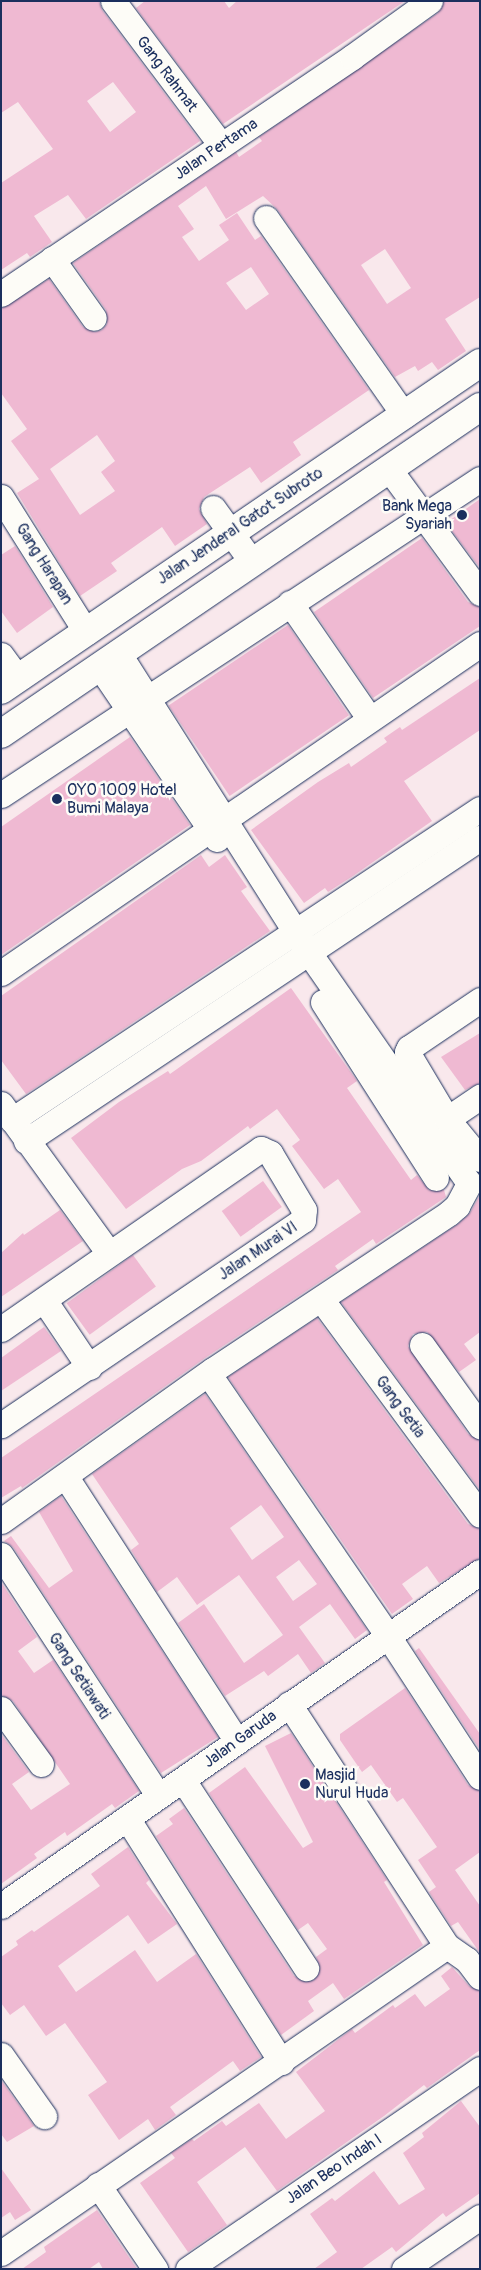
<!DOCTYPE html>
<style>
body{margin:0}
#map{position:relative;width:481px;height:2270px;overflow:hidden;background:#f9e8ec;font-family:Pangolin,sans-serif}
div>[style]{position:absolute}
.building>*{inset:0;background:#efb9d2;transform-origin:0 0}
.roads{filter:drop-shadow(0 0 1px #1b2f5e) drop-shadow(0 0 1px #1b2f5e)}
.minor>*{height:25px;margin:-12.5px;padding:0 12.5px;transform-origin:12.5px;border-radius:12.5px;background:#fdfcf7}
.major>*{height:28px;margin:-14px;padding:0 14px;transform-origin:14px;border-radius:14px;background:#fdfcf7}
.dots>*{width:14px;height:14px;translate:-50% -50%;box-sizing:border-box;border:2px solid #fdfcf7;border-radius:50%}
span{translate:-50% -50%;white-space:nowrap;text-align:center;line-height:1.15;-webkit-text-stroke:5px #fdfcf7;paint-order:stroke}
.street-label{font-size:16px;color:#1b2f5e}
.poi-label{font-size:16px;color:#1b2f5e}
.right{translate:-100% -50%;text-align:right}
.left{translate:0 -50%;text-align:left}
.frame{position:absolute;inset:0;border:2px solid #1b2f5e;pointer-events:none}
</style>
<div id="map">
<div class="building">
<i style="clip-path:polygon(evenodd,1px 1px,99px 1px,102px 10px,200px 141px,86px 219px,68px 195px,34px 216px,52px 242px,30px 257px,27px 253px,1px 270px,1px 183px,53px 149px,18px 102px,1px 113px,1px 1px,113px 82px,136px 112px,110px 132px,87px 101px,113px 82px)"></i>
<i style="clip-path:polygon(145px 1px,224px 1px,229px 8px,237px 1px,405px 1px,223px 124px,136px 8px)"></i>
<i style="clip-path:polygon(evenodd,444px 1px,480px 1px,480px 297px,445px 319px,466px 351px,438px 370px,432px 362px,418px 371px,415px 366px,395px 377px,277px 209px,263px 196px,226px 219px,206px 186px,178px 206px,194px 229px,182px 237px,199px 261px,229px 240px,219px 225px,237px 213px,255px 240px,261px 236px,369px 390px,293px 442px,301px 455px,261px 483px,250px 467px,204px 497px,199px 509px,207px 524px,175px 546px,162px 527px,111px 563px,117px 571px,80px 596px,17px 493px,39px 479px,11px 441px,27px 429px,1px 393px,1px 309px,49px 279px,83px 327px,95px 332px,102px 330px,107px 324px,106px 310px,73px 263px,236px 152px,239px 157px,262px 141px,259px 137px,438px 13px,444px 1px,385px 249px,411px 288px,387px 304px,361px 265px,385px 249px,444px 1px,251px 267px,269px 294px,246px 310px,226px 283px,251px 267px,444px 1px,97px 435px,115px 461px,101px 472px,115px 491px,80px 515px,50px 469px,97px 435px)"></i>
<i style="clip-path:polygon(480px 499px,480px 568px,446px 523px)"></i>
<i style="clip-path:polygon(422px 538px,468px 602px,480px 607px,480px 626px,373px 698px,314px 612px)"></i>
<i style="clip-path:polygon(15px 546px,53px 607px,17px 633px,1px 611px,1px 555px)"></i>
<i style="left:288px;top:625px;width:109px;height:144px;rotate:56deg"></i>
<i style="clip-path:polygon(480px 678px,480px 730px,404px 781px,432px 821px,353px 876px,328px 892px,325px 888px,304px 903px,251px 830px,318px 782px,349px 763px,351px 767px,387px 742px,384px 738px,400px 727px,402px 730px)"></i>
<i style="clip-path:polygon(130px 737px,190px 825px,1px 955px,1px 827px)"></i>
<i style="clip-path:polygon(201px 855px,209px 867px,225px 855px,247px 887px,241px 891px,270px 931px,26px 1094px,1px 1060px,1px 996px)"></i>
<i style="clip-path:polygon(291px 988px,357px 1081px,347px 1088px,411px 1180px,417px 1175px,429px 1190px,444px 1190px,446px 1197px,376px 1244px,373px 1239px,335px 1266px,338px 1270px,205px 1358px,22px 1488px,21px 1486px,1px 1498px,1px 1458px,361px 1212px,338px 1179px,324px 1189px,292px 1146px,300px 1140px,277px 1109px,250px 1129px,248px 1126px,201px 1161px,182px 1169px,126px 1209px,71px 1138px,119px 1102px,168px 1071px,170px 1074px)"></i>
<i style="clip-path:polygon(480px 1033px,480px 1083px,465px 1090px,441px 1057px)"></i>
<i style="left:263px;top:1181px;width:32px;height:51px;rotate:54deg"></i>
<i style="clip-path:polygon(480px 1195px,480px 1332px,464px 1344px,476px 1360px,459px 1372px,427px 1332px,413px 1334px,408px 1346px,468px 1434px,480px 1440px,480px 1490px,341px 1302px,458px 1224px,470px 1213px)"></i>
<i style="clip-path:polygon(60px 1210px,83px 1241px,1px 1297px,1px 1253px,23px 1233px,24px 1235px)"></i>
<i style="left:133px;top:1255px;width:39px;height:82px;rotate:54deg"></i>
<i style="clip-path:polygon(317px 1318px,468px 1524px,480px 1529px,480px 1558px,439px 1583px,427px 1566px,402px 1584px,413px 1599px,392px 1614px,228px 1377px)"></i>
<i style="clip-path:polygon(44px 1327px,61px 1351px,1px 1391px,1px 1358px)"></i>
<i style="clip-path:polygon(evenodd,205px 1394px,367px 1630px,355px 1639px,330px 1604px,299px 1627px,325px 1663px,311px 1673px,298px 1654px,268px 1676px,264px 1671px,225px 1696px,178px 1623px,204px 1604px,244px 1663px,283px 1635px,239px 1575px,197px 1605px,177px 1577px,157px 1592px,131px 1550px,139px 1544px,92px 1474px,205px 1394px,261px 1505px,284px 1537px,252px 1560px,230px 1528px,261px 1505px,205px 1394px,299px 1560px,317px 1584px,293px 1601px,276px 1577px,299px 1560px)"></i>
<i style="clip-path:polygon(61px 1496px,218px 1737px,161px 1773px,13px 1547px,4px 1541px,11px 1536px,49px 1588px,73px 1571px,39px 1512px)"></i>
<i style="clip-path:polygon(1px 1582px,37px 1637px,18px 1651px,34px 1673px,53px 1660px,139px 1791px,115px 1808px,112px 1804px,67px 1836px,65px 1832px,34px 1854px,37px 1858px,1px 1884px,1px 1734px,29px 1772px,12px 1784px,31px 1810px,70px 1784px,13px 1701px,1px 1695px)"></i>
<i style="clip-path:polygon(419px 1648px,480px 1734px,480px 1750px,415px 1651px)"></i>
<i style="clip-path:polygon(405px 1688px,468px 1785px,480px 1791px,480px 1852px,455px 1870px,480px 1906px,480px 1953px,458px 1922px,451px 1926px,429px 1892px,436px 1887px,418px 1860px,437px 1847px,403px 1798px,397px 1802px,371px 1765px,362px 1772px,340px 1740px,340px 1734px)"></i>
<i style="clip-path:polygon(291px 1733px,387px 1880px,384px 1882px,423px 1945px,344px 1999px,333px 1983px,308px 2001px,314px 2011px,281px 2035px,156px 1836px,173px 1824px,169px 1819px,184px 1808px,294px 1976px,306px 1982px,314px 1980px,320px 1968px,316px 1957px,327px 1949px,308px 1923px,298px 1930px,209px 1793px,245px 1767px,303px 1848px,313px 1842px,265px 1746px)"></i>
<i style="clip-path:polygon(128px 1847px,149px 1880px,146px 1883px,177px 1924px,148px 1944px,128px 1915px,58px 1966px,76px 1992px,135px 1950px,157px 1982px,196px 1954px,261px 2057px,240px 2071px,233px 2061px,170px 2107px,176px 2115px,155px 2130px,148px 2119px,119px 2140px,88px 2095px,107px 2082px,65px 2023px,46px 2036px,24px 2005px,10px 2015px,1px 2003px,1px 1957px,18px 1945px,16px 1941px,32px 1930px,34px 1932px,100px 1886px,91px 1874px)"></i>
<i style="clip-path:polygon(452px 1967px,469px 1986px,480px 1991px,480px 2050px,427px 2088px,424px 2085px,384px 2116px,277px 2191px,245px 2147px,197px 2182px,227px 2225px,188px 2252px,140px 2183px,175px 2158px,171px 2153px,192px 2139px,194px 2141px,222px 2121px,226px 2126px,259px 2103px,286px 2139px,325px 2111px,296px 2072px,352px 2029px,355px 2033px,393px 2005px,395px 2008px,415px 1994px,425px 2007px,450px 1989px,441px 1976px)"></i>
<i style="clip-path:polygon(1px 2080px,34px 2126px,7px 2142px,1px 2134px)"></i>
<i style="clip-path:polygon(461px 2101px,480px 2127px,480px 2193px,446px 2217px,443px 2213px,396px 2252px,392px 2247px,361px 2269px,314px 2269px,337px 2252px,310px 2214px,332px 2198px,335px 2201px,374px 2171px,399px 2205px,425px 2189px,403px 2153px,424px 2137px,422px 2133px)"></i>
<i style="clip-path:polygon(1px 2168px,31px 2210px,15px 2220px,10px 2212px,1px 2218px)"></i>
<i style="clip-path:polygon(97px 2210px,137px 2269px,103px 2269px,99px 2262px,89px 2269px,22px 2269px,46px 2252px,44px 2247px)"></i>
</div>
<div class="roads">
<div class="minor">
<i style="left:113px;top:1px;width:180px;rotate:53.1deg"></i>
<i style="left:266px;top:218px;width:241px;rotate:55deg"></i>
<i style="left:52px;top:259px;width:72px;rotate:54.6deg"></i>
<i style="left:1px;top:294px;width:424px;rotate:-34deg"></i>
<i style="left:352px;top:57px;width:96px;rotate:-35.7deg"></i>
<i style="left:389px;top:469px;width:154px;rotate:53.7deg"></i>
<i style="left:1px;top:497px;width:160px;rotate:57.8deg"></i>
<i style="left:213px;top:508px;width:67px;rotate:54.2deg"></i>
<i style="left:290px;top:603px;width:140px;rotate:55.5deg"></i>
<i style="left:119px;top:654px;width:351px;rotate:57.6deg"></i>
<i style="left:307px;top:950px;width:284px;rotate:55.2deg"></i>
<i style="left:1px;top:655px;width:29px;rotate:54deg"></i>
<i style="left:100px;top:667px;width:208px;rotate:55.8deg"></i>
<i style="left:1px;top:795px;width:574px;rotate:-33.41deg"></i>
<i style="left:1px;top:973px;width:581px;rotate:-34.48deg"></i>
<i style="left:480px;top:1000px;width:86px;rotate:145.9deg"></i>
<i style="left:409px;top:1048px;width:4px;rotate:117deg"></i>
<i style="left:407px;top:1052px;width:78px;rotate:59.2deg"></i>
<i style="left:447px;top:1119px;width:52px;rotate:50.5deg"></i>
<i style="left:323px;top:1002px;width:209px;rotate:57.3deg"></i>
<i style="left:1px;top:1104px;width:184px;rotate:54.1deg"></i>
<i style="left:447px;top:1119px;width:40px;rotate:-34deg"></i>
<i style="left:12px;top:1120px;width:562px;rotate:-33.61deg"></i>
<i style="left:26px;top:1141px;width:546px;rotate:-33.72deg"></i>
<i style="left:321px;top:1299px;width:268px;rotate:53.6deg"></i>
<i style="left:44px;top:1300px;width:81px;rotate:56.1deg"></i>
<i style="left:1px;top:1329px;width:316px;rotate:-34.7deg"></i>
<i style="left:261px;top:1149px;width:10px;rotate:24deg"></i>
<i style="left:270px;top:1153px;width:66px;rotate:59.2deg"></i>
<i style="left:304px;top:1210px;width:10px;rotate:96deg"></i>
<i style="left:303px;top:1220px;width:365px;rotate:145.8deg"></i>
<i style="left:422px;top:1345px;width:100px;rotate:54.4deg"></i>
<i style="left:212px;top:1379px;width:311px;rotate:55.6deg"></i>
<i style="left:388px;top:1636px;width:168px;rotate:56.9deg"></i>
<i style="left:66px;top:1477px;width:315px;rotate:57.1deg"></i>
<i style="left:1px;top:1521px;width:260px;rotate:-35.5deg"></i>
<i style="left:213px;top:1370px;width:283px;rotate:-33.6deg"></i>
<i style="left:449px;top:1213px;width:11px;rotate:-41deg"></i>
<i style="left:457px;top:1206px;width:26px;rotate:-62deg"></i>
<i style="left:1px;top:1555px;width:288px;rotate:56.8deg"></i>
<i style="left:289px;top:1704px;width:289px;rotate:56.9deg"></i>
<i style="left:447px;top:1946px;width:24px;rotate:35deg"></i>
<i style="left:467px;top:1960px;width:21px;rotate:53deg"></i>
<i style="left:1px;top:1709px;width:68px;rotate:54deg"></i>
<i style="left:183px;top:1780px;width:225px;rotate:56.8deg"></i>
<i style="left:127px;top:1818px;width:289px;rotate:57.7deg"></i>
<i style="left:1px;top:1906px;width:584px;rotate:-34.89deg"></i>
<i style="left:1px;top:2055px;width:75px;rotate:54.8deg"></i>
<i style="left:98px;top:2185px;width:102px;rotate:55.8deg"></i>
<i style="left:1px;top:2253px;width:541px;rotate:-34.54deg"></i>
<i style="left:188px;top:2269px;width:354px;rotate:-34.4deg"></i>
<i style="left:404px;top:2269px;width:92px;rotate:-34.4deg"></i>
</div>
<div class="major">
<i style="left:1px;top:690px;width:580px;rotate:-34.32deg"></i>
<i style="left:1px;top:734px;width:580px;rotate:-34.32deg"></i>
</div>
</div>
<div class="dots">
<i style="left:462px;top:515px;background:#1b2f5e"></i>
<i style="left:57px;top:799px;background:#1b2f5e"></i>
<i style="left:305px;top:1784px;background:#1b2f5e"></i>
</div>
<div class="street-label">
<span style="left:167px;top:74px;rotate:53deg">Gang Rahmat</span>
<span style="left:216px;top:149px;rotate:-34deg">Jalan Pertama</span>
<span style="left:240px;top:526px;rotate:-34deg">Jalan Jenderal Gatot Subroto</span>
<span style="left:44px;top:564px;rotate:58deg">Gang Harapan</span>
<span style="left:258px;top:1251px;rotate:-34deg">Jalan Murai VI</span>
<span style="left:400px;top:1407px;rotate:54deg">Gang Setia</span>
<span style="left:79px;top:1676px;rotate:57deg">Gang Setiawati</span>
<span style="left:240px;top:1739px;rotate:-36deg">Jalan Garuda</span>
<span style="left:334px;top:2169px;rotate:-34deg">Jalan Beo Indah I</span>
</div>
<div class="poi-label">
<span class="right" style="left:452px;top:515px">Bank Mega<br>Syariah</span>
<span class="left" style="left:67px;top:799px">OYO 1009 Hotel<br>Bumi Malaya</span>
<span class="left" style="left:315px;top:1784px">Masjid<br>Nurul Huda</span>
</div>
<div class="frame"></div>
</div>
